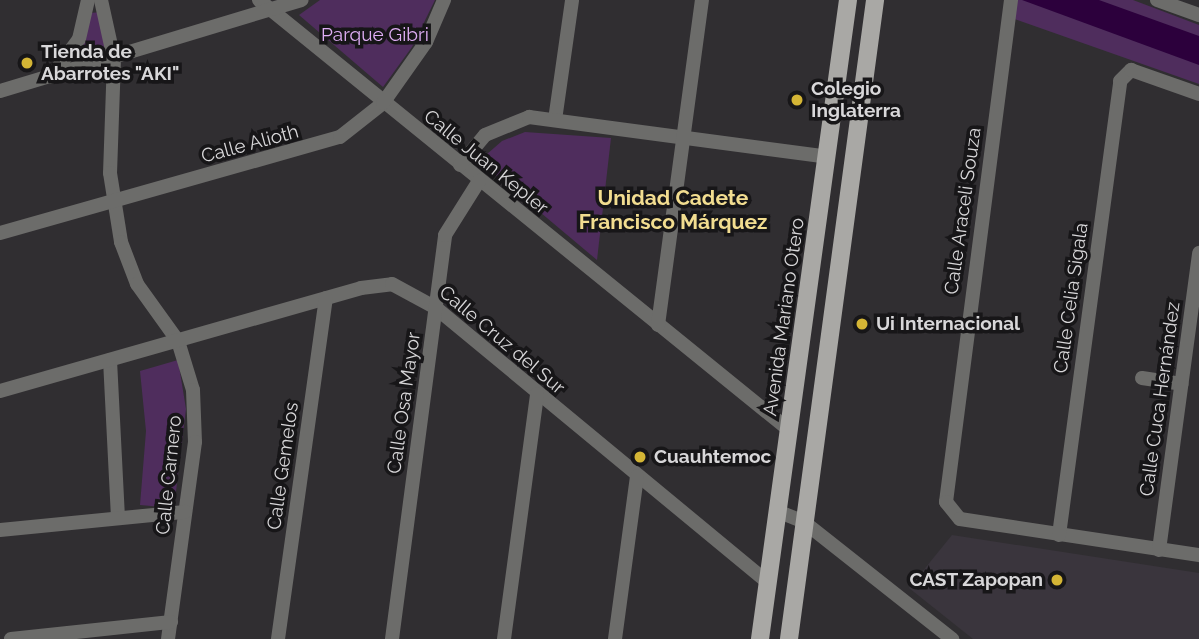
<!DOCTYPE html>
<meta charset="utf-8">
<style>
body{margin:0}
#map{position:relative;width:1199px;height:639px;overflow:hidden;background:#302e31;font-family:Raleway,sans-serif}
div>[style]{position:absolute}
.built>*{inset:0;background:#3a353d}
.green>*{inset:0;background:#4f2d5d}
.water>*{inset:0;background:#2c003c}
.minor>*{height:14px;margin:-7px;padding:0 7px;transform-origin:7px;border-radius:7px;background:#6c6c6a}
.major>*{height:18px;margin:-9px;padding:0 9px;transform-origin:9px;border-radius:9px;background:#a9a8a5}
.dots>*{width:19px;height:19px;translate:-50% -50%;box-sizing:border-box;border:4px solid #171618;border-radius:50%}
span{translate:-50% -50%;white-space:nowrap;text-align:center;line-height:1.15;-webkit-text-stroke:7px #171618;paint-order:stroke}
.park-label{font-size:19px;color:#deadf4}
.poi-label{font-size:19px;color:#d8d7d9;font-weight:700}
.left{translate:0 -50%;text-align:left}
.right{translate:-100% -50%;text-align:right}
.street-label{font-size:19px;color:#d8d7d9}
.neighbourhood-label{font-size:21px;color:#f2dd90;font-weight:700}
</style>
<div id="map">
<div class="built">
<i style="clip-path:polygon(952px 535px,1199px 573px,1199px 639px,973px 639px,909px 588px)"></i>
</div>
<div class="green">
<i style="clip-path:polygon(320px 0,435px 0,412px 47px,383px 87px,299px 15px)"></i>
<i style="clip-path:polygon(1012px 0,1133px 0,1199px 25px,1199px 84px,1009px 17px)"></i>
<i style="clip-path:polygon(102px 12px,105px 55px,77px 61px,90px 13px)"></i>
<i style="clip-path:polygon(525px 132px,611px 138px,597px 260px,479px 161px,502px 141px)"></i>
<i style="clip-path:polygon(178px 360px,186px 409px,174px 508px,140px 505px,146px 431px,140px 371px)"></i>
</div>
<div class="water">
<i style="clip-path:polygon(1022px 0,1099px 0,1199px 36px,1199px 65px)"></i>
</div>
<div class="minor">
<i style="left:101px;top:0;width:60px;rotate:77.6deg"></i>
<i style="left:114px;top:59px;width:114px;rotate:92deg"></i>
<i style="left:110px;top:173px;width:70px;rotate:80.9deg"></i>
<i style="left:121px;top:242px;width:45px;rotate:69.1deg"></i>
<i style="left:137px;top:284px;width:70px;rotate:54.3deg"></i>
<i style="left:178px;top:341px;width:51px;rotate:73deg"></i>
<i style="left:193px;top:390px;width:52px;rotate:87.8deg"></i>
<i style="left:195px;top:442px;width:199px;rotate:97.8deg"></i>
<i style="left:259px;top:0;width:682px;rotate:39.05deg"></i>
<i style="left:1011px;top:0;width:506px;rotate:97.38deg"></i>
<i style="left:946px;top:502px;width:22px;rotate:51deg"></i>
<i style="left:960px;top:519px;width:242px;rotate:8.6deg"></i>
<i style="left:1157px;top:0;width:45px;rotate:19.7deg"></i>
<i style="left:51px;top:77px;width:47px;rotate:-53.6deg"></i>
<i style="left:79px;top:39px;width:40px;rotate:-77deg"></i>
<i style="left:0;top:91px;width:315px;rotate:-16.8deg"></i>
<i style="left:555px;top:120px;width:121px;rotate:-81.9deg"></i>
<i style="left:460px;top:165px;width:39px;rotate:-50deg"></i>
<i style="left:485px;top:135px;width:48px;rotate:-22.2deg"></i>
<i style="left:529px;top:117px;width:301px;rotate:7.6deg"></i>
<i style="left:0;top:233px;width:353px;rotate:-15.8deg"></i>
<i style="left:340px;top:137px;width:55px;rotate:-38.3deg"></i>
<i style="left:383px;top:103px;width:75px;rotate:-54.8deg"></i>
<i style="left:426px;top:42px;width:46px;rotate:-66.8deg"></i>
<i style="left:658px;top:325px;width:328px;rotate:-82.3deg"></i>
<i style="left:110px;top:360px;width:158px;rotate:87.1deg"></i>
<i style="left:1142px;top:378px;width:40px;rotate:8.5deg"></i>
<i style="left:0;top:391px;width:375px;rotate:-15.9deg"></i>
<i style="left:361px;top:288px;width:31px;rotate:-7deg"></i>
<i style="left:392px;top:284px;width:50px;rotate:28.6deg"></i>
<i style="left:436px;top:308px;width:431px;rotate:39.6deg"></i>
<i style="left:777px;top:511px;width:29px;rotate:22deg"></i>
<i style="left:804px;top:522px;width:189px;rotate:38.3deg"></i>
<i style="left:0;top:530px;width:186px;rotate:-5.6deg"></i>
<i style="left:1059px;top:535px;width:458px;rotate:-82.3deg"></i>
<i style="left:1120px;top:81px;width:16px;rotate:-45deg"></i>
<i style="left:1131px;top:70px;width:72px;rotate:19.4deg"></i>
<i style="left:1159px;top:550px;width:300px;rotate:-82.3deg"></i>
<i style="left:11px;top:639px;width:161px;rotate:-6.1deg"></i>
<i style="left:278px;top:639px;width:344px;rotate:-82deg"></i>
<i style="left:392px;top:639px;width:407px;rotate:-82.5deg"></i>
<i style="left:445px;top:235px;width:64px;rotate:-57.8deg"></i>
<i style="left:504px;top:639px;width:247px;rotate:-82.3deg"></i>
<i style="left:615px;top:639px;width:164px;rotate:-82.3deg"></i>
</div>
<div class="major">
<i style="left:760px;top:639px;width:645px;rotate:-82.16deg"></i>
<i style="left:789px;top:639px;width:645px;rotate:-82.33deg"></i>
</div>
<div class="dots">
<i style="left:27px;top:63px;background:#d4b535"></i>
<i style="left:797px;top:100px;background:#d4b535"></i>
<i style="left:862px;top:324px;background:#d4b535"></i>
<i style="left:640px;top:457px;background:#d4b535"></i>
<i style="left:1057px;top:580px;background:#d4b535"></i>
</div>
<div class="park-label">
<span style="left:375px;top:35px">Parque Gibri</span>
</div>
<div class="poi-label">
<span class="left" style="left:41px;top:63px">Tienda de<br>Abarrotes "AKI"</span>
<span class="left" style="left:811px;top:100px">Colegio<br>Inglaterra</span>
<span class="left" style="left:876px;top:324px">Ui Internacional</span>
<span class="left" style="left:654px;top:457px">Cuauhtemoc</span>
<span class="right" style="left:1043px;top:580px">CAST Zapopan</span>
</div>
<div class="street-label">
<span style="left:250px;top:144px;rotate:-15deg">Calle Alioth</span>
<span style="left:486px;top:162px;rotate:39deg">Calle Juan Kepler</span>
<span style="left:963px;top:211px;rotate:-82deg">Calle Araceli Souza</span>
<span style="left:1071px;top:298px;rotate:-82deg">Calle Celia Sigala</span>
<span style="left:784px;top:317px;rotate:-82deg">Avenida Mariano Otero</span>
<span style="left:502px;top:340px;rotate:40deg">Calle Cruz del Sur</span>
<span style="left:1160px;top:399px;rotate:-82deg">Calle Cuca Hernández</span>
<span style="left:404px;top:403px;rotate:-82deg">Calle Osa Mayor</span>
<span style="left:283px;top:466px;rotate:-82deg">Calle Gemelos</span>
<span style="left:169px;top:475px;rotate:-84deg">Calle Carnero</span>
</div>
<div class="neighbourhood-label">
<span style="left:673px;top:210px">Unidad Cadete<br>Francisco Márquez</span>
</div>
</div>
